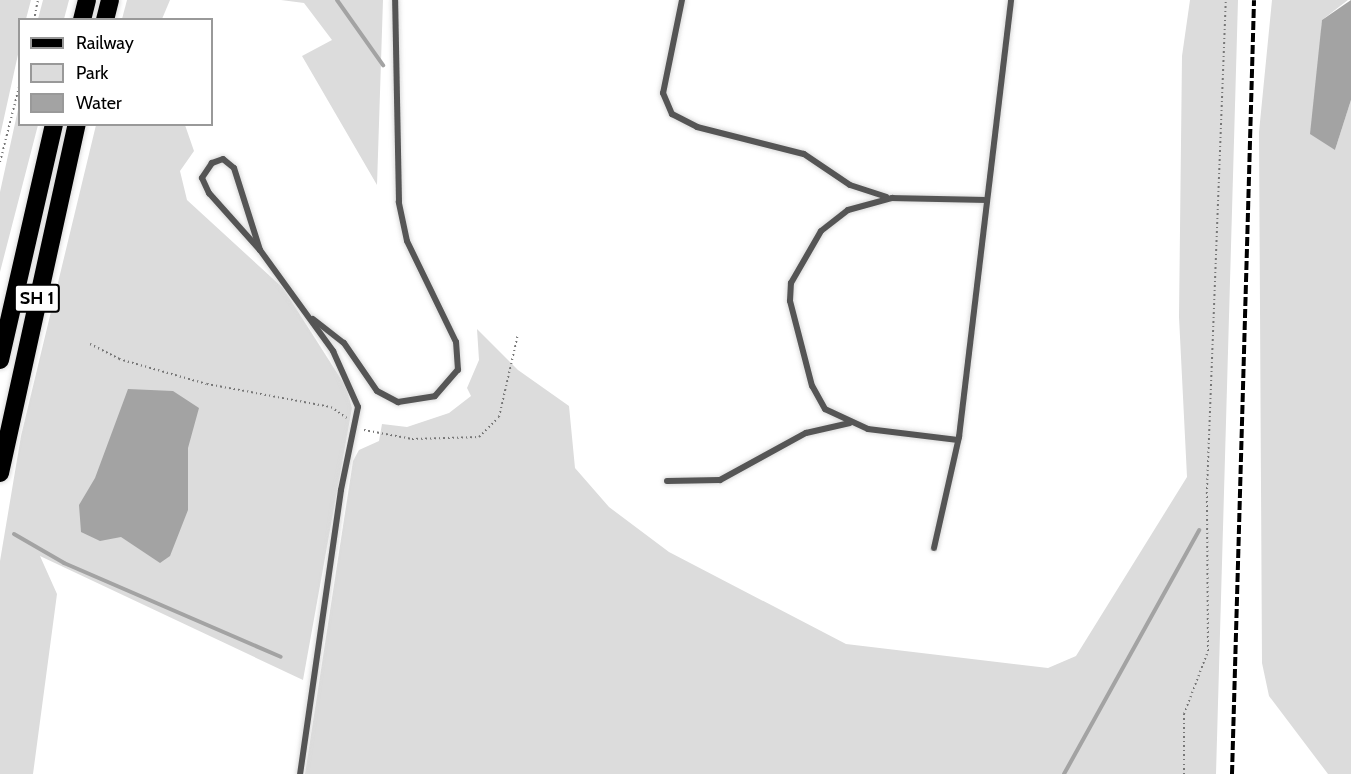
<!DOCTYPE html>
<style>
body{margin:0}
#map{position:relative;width:1351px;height:774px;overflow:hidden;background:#fff;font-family:Cabin,sans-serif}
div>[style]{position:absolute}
.green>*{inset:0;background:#dcdcdc}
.water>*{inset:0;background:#a3a3a3}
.stream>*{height:4px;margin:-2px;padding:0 2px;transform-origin:2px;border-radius:2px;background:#a3a3a3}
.path>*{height:2px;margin-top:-1px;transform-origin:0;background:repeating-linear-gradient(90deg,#777 0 1.5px,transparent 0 4.5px)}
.roads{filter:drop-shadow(0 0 2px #dbdbdb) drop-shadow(0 0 2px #dbdbdb)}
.service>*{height:6px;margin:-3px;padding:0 3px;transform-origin:3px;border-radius:3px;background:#555}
.motorway>*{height:18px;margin:-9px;padding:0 9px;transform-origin:9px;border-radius:9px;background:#000}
.rail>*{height:4px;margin-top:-2px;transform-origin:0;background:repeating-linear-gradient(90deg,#000 0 9px,transparent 0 12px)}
span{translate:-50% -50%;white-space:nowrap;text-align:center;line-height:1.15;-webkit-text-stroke:6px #fff;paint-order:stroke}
.shield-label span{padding:2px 4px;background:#fff;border:2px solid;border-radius:4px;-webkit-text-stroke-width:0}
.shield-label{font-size:18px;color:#000;font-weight:700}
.legend{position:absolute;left:18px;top:18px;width:195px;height:108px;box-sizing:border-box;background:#fff;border:2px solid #999;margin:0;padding:8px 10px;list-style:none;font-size:18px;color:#000}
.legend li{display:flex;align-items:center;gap:12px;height:30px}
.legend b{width:30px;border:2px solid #999}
</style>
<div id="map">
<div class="green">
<i style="clip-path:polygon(0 0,31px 0,26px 19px,20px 20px,19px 50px,0 136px)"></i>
<i style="clip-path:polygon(43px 0,69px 0,64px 19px,38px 19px)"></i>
<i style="clip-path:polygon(127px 0,170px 0,162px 19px,122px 19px)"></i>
<i style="clip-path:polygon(281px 0,383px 0,377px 185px,302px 56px,332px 40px,304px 3px)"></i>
<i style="clip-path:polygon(1190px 0,1238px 0,1216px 774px,305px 774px,353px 461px,359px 450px,379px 441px,382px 424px,407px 427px,449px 413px,471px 396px,467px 388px,479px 360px,477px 329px,518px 370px,569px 406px,575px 468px,609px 507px,669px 552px,846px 644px,1048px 668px,1076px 656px,1187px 477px,1179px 317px,1182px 56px)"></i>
<i style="clip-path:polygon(1272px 0,1348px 0,1322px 20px,1319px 68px,1335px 150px,1351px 100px,1351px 774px,1328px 774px,1269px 696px,1262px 663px,1259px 132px)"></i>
<i style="clip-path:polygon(19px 105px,20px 124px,38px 125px,0 272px,0 192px)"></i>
<i style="clip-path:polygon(96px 125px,185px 125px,194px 151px,180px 171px,187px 200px,283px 288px,346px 387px,352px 408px,303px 680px,40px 556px,57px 594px,33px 774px,0 774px,0 561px,21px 436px)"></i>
</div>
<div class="water">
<i style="clip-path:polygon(1351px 0,1351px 100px,1335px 150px,1310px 134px,1322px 20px)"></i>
<i style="clip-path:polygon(128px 389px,173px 391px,199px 408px,188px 448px,188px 510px,170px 556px,160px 563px,121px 537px,100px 541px,81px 532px,79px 505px,95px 478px)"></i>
</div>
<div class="stream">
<i style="left:337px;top:0;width:80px;rotate:54.7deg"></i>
<i style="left:14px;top:534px;width:58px;rotate:30.1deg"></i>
<i style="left:64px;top:563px;width:236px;rotate:23.4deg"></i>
<i style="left:1064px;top:774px;width:279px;rotate:-61deg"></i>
</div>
<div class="path">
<i style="left:34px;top:20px;width:20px;rotate:-79deg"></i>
<i style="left:0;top:162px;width:81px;rotate:-75.8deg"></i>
<i style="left:90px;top:344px;width:33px;rotate:27deg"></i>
<i style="left:119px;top:359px;width:91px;rotate:15.9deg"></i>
<i style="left:207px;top:384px;width:126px;rotate:10.5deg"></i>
<i style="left:331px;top:407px;width:19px;rotate:35deg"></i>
<i style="left:364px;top:430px;width:49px;rotate:10.6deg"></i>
<i style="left:412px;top:439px;width:67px;rotate:-1.7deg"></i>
<i style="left:479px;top:437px;width:28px;rotate:-45deg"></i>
<i style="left:499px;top:417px;width:85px;rotate:-77.1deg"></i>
<i style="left:1184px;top:774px;width:60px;rotate:-90deg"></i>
<i style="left:1184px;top:714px;width:67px;rotate:-69.1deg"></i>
<i style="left:1208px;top:651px;width:162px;rotate:-90.4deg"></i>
<i style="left:1207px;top:489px;width:489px;rotate:-87.8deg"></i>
</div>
<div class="roads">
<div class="service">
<i style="left:682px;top:0;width:95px;rotate:101.5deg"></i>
<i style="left:663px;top:93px;width:23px;rotate:67deg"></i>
<i style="left:672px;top:114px;width:28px;rotate:27deg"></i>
<i style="left:697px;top:127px;width:110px;rotate:14.2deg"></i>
<i style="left:804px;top:154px;width:55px;rotate:34deg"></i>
<i style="left:850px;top:185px;width:38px;rotate:18deg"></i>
<i style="left:260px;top:250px;width:86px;rotate:-107.6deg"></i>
<i style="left:234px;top:168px;width:14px;rotate:-141deg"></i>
<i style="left:223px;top:159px;width:12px;rotate:160deg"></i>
<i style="left:212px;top:163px;width:18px;rotate:124deg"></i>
<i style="left:202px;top:178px;width:17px;rotate:65deg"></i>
<i style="left:209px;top:193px;width:76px;rotate:48.2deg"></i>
<i style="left:260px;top:250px;width:125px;rotate:54.1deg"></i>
<i style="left:333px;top:351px;width:61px;rotate:65.9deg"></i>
<i style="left:358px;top:407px;width:85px;rotate:101.6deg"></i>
<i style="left:341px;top:490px;width:287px;rotate:98.2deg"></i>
<i style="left:313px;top:319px;width:39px;rotate:38deg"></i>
<i style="left:344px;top:343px;width:58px;rotate:55.5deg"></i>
<i style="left:377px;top:391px;width:24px;rotate:28deg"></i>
<i style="left:398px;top:402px;width:37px;rotate:-9deg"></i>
<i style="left:435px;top:396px;width:35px;rotate:-49deg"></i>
<i style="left:458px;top:370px;width:28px;rotate:-94deg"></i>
<i style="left:456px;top:342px;width:112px;rotate:-115.9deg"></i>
<i style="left:407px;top:241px;width:40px;rotate:-102deg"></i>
<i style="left:399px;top:202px;width:202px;rotate:-91.1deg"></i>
<i style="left:958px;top:440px;width:91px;rotate:-173deg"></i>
<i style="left:868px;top:429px;width:47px;rotate:-155.1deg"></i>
<i style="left:825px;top:409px;width:26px;rotate:-119deg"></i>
<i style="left:812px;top:386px;width:88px;rotate:-104.5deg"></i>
<i style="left:790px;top:301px;width:18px;rotate:-87deg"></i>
<i style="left:791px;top:283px;width:60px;rotate:-60deg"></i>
<i style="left:821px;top:231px;width:34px;rotate:-38deg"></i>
<i style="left:848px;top:210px;width:46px;rotate:-15.3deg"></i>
<i style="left:892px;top:198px;width:92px;rotate:1.2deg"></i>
<i style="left:667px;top:481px;width:53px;rotate:-1.1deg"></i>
<i style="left:720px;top:480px;width:98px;rotate:-28.7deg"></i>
<i style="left:806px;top:433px;width:45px;rotate:-12.8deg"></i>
<i style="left:934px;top:548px;width:114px;rotate:-77.3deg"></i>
<i style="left:959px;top:437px;width:440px;rotate:-83.2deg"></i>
</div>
<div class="motorway">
<i style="left:82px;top:20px;width:21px;rotate:-76deg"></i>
<i style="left:105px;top:20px;width:21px;rotate:-76deg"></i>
<i style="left:0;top:360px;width:242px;rotate:-77.1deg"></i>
<i style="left:0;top:473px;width:357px;rotate:-77.6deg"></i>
</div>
</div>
<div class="rail">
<i style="left:1232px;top:774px;width:774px;rotate:-88.37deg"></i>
</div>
<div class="shield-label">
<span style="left:37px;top:298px">SH 1</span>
</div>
<ul class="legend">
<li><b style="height:8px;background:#000"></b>Railway</li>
<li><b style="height:16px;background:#dcdcdc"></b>Park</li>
<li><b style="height:16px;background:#a3a3a3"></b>Water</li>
</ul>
</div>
